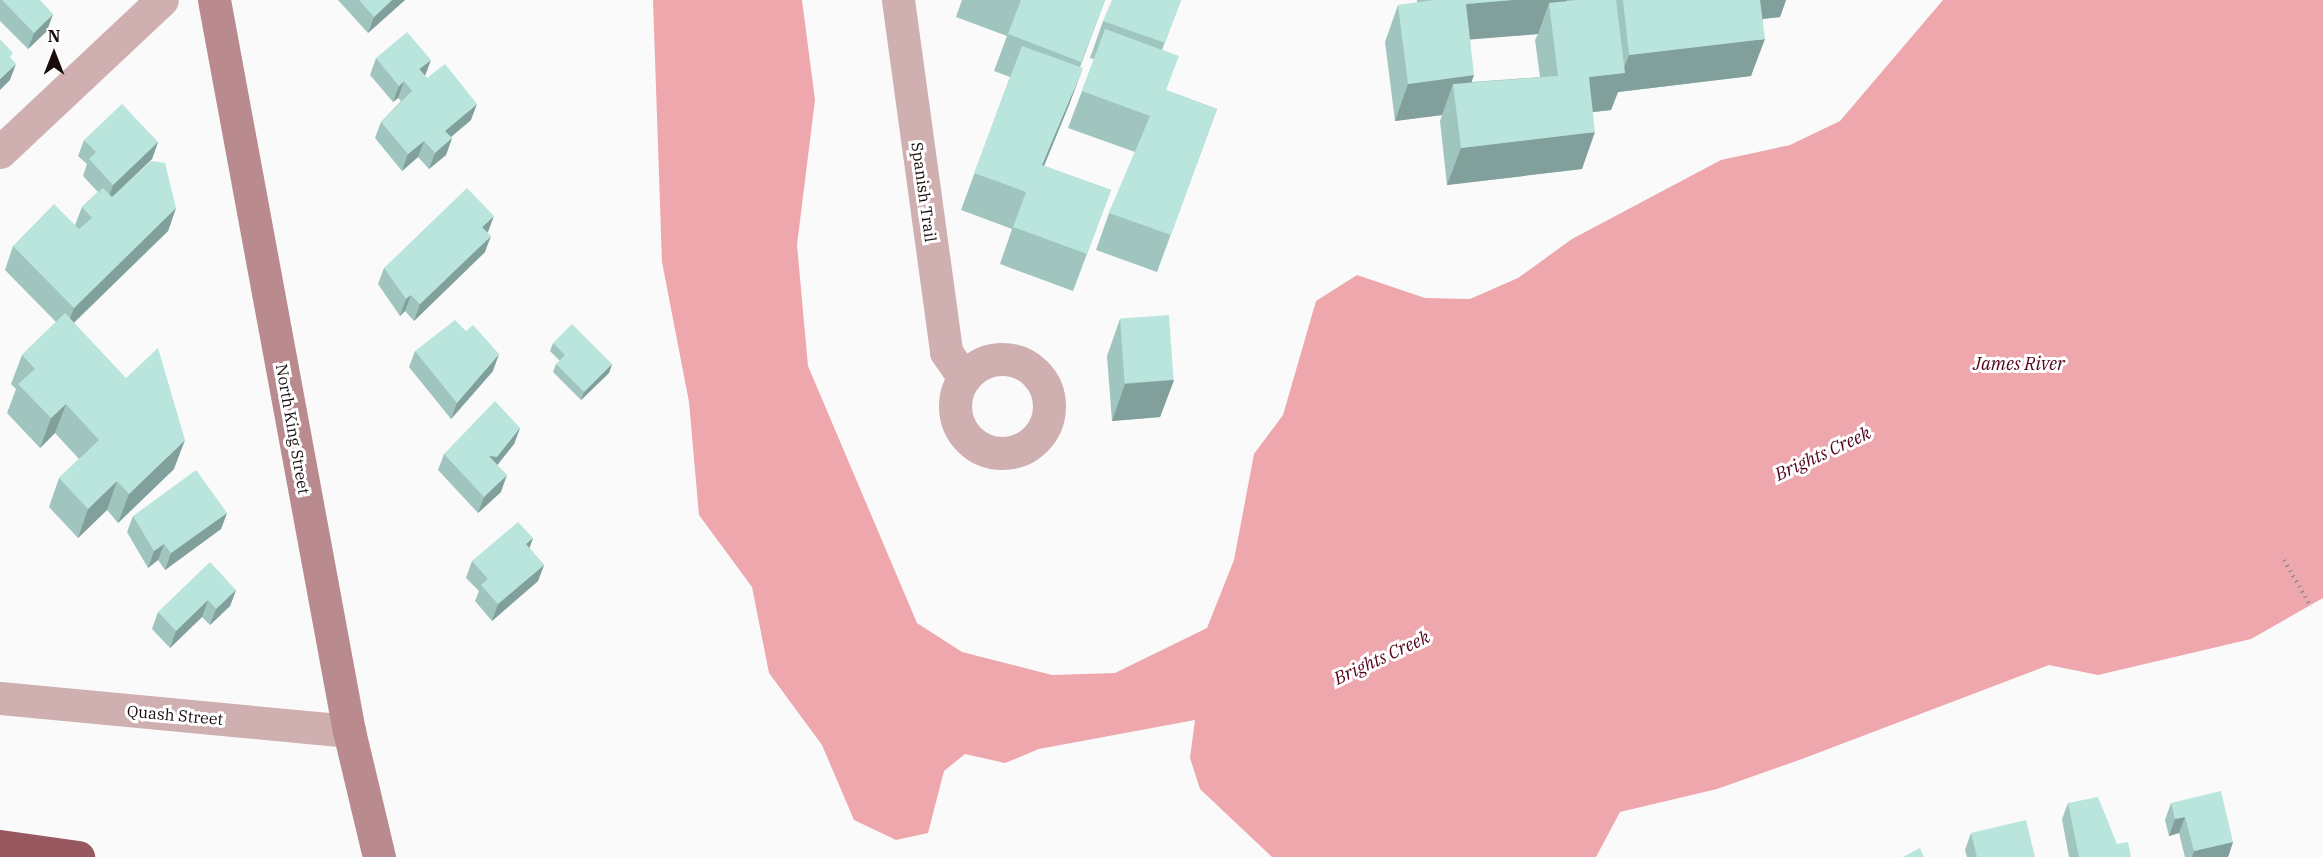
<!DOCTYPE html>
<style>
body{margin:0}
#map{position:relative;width:2323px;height:857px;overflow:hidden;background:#fafafa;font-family:"IBM Plex Serif",serif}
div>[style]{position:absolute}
.water>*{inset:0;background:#eea7ad}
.path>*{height:4px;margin-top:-2px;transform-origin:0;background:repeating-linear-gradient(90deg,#948e8f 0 1.5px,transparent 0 6px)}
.minor>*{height:33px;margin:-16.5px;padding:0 16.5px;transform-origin:16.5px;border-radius:16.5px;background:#d0afb1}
.minor>.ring{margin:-16.5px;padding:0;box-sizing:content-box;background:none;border:33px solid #d0afb1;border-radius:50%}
.secondary>*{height:33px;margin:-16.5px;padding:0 16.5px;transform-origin:16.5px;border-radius:16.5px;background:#b98a8e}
.motorway>*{height:33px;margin:-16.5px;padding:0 16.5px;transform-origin:16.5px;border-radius:16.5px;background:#98585f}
.wall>*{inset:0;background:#9fc5be}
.shaded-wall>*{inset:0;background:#82a09b}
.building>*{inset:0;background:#b9e5dd;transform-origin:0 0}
span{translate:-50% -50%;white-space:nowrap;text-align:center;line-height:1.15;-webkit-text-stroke:6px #fff;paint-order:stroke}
.street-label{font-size:16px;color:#190c0d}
.water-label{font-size:18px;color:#530018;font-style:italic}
.north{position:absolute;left:24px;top:24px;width:60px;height:60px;-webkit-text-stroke:4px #fff;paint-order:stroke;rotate:0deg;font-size:16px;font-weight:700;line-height:24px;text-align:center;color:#190c0d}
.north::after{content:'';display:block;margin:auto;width:21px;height:27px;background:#190c0d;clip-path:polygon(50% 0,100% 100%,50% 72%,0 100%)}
</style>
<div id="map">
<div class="water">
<i style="clip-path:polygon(653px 0,802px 0,815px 100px,797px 245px,808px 366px,917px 623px,962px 652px,1052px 675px,1115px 673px,1207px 628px,1234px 560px,1254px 454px,1283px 415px,1316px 301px,1357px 275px,1425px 298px,1470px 299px,1518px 278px,1572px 239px,1721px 160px,1790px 145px,1840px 121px,1943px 0,2323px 0,2323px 598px,2251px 639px,2098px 675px,2049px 665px,1802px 759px,1717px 789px,1620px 812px,1596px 857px,1272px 857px,1200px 789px,1190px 758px,1195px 720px,1039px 749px,1005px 763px,965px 754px,944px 771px,928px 833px,896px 840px,854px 820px,822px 745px,769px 673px,752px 587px,699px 515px,689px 402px,662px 262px)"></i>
</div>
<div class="path">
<i style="left:2284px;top:560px;width:54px;rotate:60.1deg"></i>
</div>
<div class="minor">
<i style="left:898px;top:0;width:355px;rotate:82.2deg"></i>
<i style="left:946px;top:352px;width:32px;rotate:55deg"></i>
<i style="left:0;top:152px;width:222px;rotate:-43.2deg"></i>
<i class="ring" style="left:955px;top:359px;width:61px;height:61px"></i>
<i style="left:0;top:698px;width:351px;rotate:5.4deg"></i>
</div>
<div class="secondary">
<i style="left:214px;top:0;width:743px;rotate:79.54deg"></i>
<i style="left:349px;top:731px;width:130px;rotate:76.6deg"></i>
</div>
<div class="motorway">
<i style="left:0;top:846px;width:79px;rotate:8deg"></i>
</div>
<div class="wall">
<i style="clip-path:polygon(0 0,39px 0,47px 31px,28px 49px,0 21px)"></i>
<i style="clip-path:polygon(338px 0,405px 0,368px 33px)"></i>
<i style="clip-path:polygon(962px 0,1105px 0,1080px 67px,1069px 105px,1044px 166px,1111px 190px,1073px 291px,1000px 264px,1012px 229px,961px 210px,1010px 77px,994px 71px,1007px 36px,956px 17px)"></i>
<i style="clip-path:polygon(1181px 0,1162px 50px,1166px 90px,1217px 109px,1157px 272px,1096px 250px,1109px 213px,1135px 152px,1068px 128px,1094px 59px,1090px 58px,1103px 21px)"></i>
<i style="clip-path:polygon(evenodd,1417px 0,1786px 0,1780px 17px,1763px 19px,1751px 76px,1618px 92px,1611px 110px,1593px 112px,1582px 169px,1447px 185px,1440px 121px,1442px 115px,1395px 121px,1385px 42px,1398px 5px,1417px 3px,1417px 0,1538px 34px,1535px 40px,1540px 77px,1472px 82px,1470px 39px,1538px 34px)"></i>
<i style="clip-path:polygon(376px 58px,425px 76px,471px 120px,451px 137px,452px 138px,446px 155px,429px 169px,418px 157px,402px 171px,375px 138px,381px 122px,401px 101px,398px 98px,393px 102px,370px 75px)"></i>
<i style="clip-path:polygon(84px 140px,158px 142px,152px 159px,124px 186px,176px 208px,168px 231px,74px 323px,174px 469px,118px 523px,107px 510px,78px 538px,49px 507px,59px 478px,79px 459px,55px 433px,40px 448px,7px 413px,16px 389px,11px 384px,22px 355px,56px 322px,5px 270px,13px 246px,75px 225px,82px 207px,98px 192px,83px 176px,87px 164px,78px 156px)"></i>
<i style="clip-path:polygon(488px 233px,485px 252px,414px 321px,405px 311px,400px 316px,378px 284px,384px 268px)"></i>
<i style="clip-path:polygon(1120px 319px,1174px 380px,1160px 417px,1112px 421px,1107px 356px)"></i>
<i style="clip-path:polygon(553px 343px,612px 364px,609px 373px,581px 400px,553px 372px,556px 364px,560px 361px,550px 351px)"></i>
<i style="clip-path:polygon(415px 351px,493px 371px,451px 419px,409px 367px)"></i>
<i style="clip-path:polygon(520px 428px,514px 444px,497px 465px,501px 492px,478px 513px,438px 470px,444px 454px)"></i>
<i style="clip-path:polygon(227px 513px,221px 529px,165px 570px,158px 560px,148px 568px,127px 532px,133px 516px)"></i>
<i style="clip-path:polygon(533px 538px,529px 548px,544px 565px,538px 581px,492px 621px,475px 601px,479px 591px,466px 578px,472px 561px)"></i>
<i style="clip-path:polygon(236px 590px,230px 606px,210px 625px,202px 617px,170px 648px,152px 629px,158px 612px)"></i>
<i style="clip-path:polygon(2068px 803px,2117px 844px,2131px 857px,2069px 857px,2062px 819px)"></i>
<i style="clip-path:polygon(2171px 803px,2233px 842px,2228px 857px,2185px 857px,2179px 833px,2169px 836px,2165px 820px)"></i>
<i style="clip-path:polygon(1971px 833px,2035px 857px,1967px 857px,1965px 850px)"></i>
</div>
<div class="shaded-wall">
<i style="clip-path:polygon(392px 0,405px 0,368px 33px,374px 17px)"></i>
<i style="clip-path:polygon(1512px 0,1567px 0,1556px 32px,1549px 3px,1538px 34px,1452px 41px,1466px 4px)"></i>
<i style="clip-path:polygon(1753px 0,1786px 0,1780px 17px,1745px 21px)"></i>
<i style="clip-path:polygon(53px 14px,47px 31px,28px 49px,34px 33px)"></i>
<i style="clip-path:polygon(1765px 39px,1751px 76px,1618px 92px,1611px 110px,1576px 114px,1589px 77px,1622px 73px,1629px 55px)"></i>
<i style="clip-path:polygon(431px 60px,425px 76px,419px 69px)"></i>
<i style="clip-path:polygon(16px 64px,10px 80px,0 90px,0 79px)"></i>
<i style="clip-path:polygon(1083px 68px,1069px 105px,1029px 202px,1042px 165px)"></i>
<i style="clip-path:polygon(1474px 75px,1461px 112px,1453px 84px,1442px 115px,1395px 121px,1408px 84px)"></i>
<i style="clip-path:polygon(404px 81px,398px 98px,393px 102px,399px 86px)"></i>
<i style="clip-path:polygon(477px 104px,471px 120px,439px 147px,445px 131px)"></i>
<i style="clip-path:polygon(1595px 132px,1582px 169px,1447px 185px,1461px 148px)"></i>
<i style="clip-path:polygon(452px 138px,446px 155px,429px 169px,435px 153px)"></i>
<i style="clip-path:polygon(424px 141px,418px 157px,402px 171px,408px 154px)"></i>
<i style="clip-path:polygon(158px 142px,152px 159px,107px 202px,113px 185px)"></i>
<i style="clip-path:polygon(176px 208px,168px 231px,65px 331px,74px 308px)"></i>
<i style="clip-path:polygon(494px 216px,488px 232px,476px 243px,482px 227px)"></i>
<i style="clip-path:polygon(491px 236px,485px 252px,414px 321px,420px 304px)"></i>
<i style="clip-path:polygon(411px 295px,405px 311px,400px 316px,406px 299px)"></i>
<i style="clip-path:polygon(499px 354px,493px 371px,451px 419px,457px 403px)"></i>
<i style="clip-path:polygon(612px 364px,609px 373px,581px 400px,584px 392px)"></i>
<i style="clip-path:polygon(1174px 380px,1160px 417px,1112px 421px,1125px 384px)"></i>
<i style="clip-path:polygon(66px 404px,55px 433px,40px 448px,51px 418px)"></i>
<i style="clip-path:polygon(520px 428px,514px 444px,491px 473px,489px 456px)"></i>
<i style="clip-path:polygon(185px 440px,174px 469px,118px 523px,129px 494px)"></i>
<i style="clip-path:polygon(507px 475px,501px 492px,478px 513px,484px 497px)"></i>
<i style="clip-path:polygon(117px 481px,107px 510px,78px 538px,88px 509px)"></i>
<i style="clip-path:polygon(227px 513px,221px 529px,165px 570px,171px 553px)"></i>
<i style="clip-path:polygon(533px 538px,527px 555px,526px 544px)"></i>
<i style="clip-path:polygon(164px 544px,158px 560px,148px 568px,154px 551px)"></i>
<i style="clip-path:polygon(544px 565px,538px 581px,492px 621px,498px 604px)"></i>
<i style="clip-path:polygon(236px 590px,230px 606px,210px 625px,216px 609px)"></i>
<i style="clip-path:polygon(208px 600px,202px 617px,170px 648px,176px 631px)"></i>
<i style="clip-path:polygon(2185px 817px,2179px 833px,2169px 836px,2175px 819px)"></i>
<i style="clip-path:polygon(2233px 842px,2228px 857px,2192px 857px,2194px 851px)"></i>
</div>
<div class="building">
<i style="clip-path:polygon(2px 0,40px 0,53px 14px,34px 33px)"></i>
<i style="clip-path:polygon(359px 0,392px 0,374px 17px)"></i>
<i style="clip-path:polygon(1021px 0,1105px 0,1081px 62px,1008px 34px)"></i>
<i style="clip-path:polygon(1112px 0,1181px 0,1165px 43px,1103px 21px)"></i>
<i style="clip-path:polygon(1434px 0,1512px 0,1466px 4px,1474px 75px,1408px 84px,1398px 5px)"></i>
<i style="clip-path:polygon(1578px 0,1616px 0,1625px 73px,1589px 77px,1595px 132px,1461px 148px,1453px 84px,1558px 76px,1549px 3px)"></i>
<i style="clip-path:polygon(1623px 0,1760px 0,1765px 39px,1629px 55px)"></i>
<i style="clip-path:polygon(1105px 29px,1179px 56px,1166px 90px,1217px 109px,1171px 235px,1109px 213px,1150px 116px,1082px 91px)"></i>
<i style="clip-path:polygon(407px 32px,431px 60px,419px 69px,427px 78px,445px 64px,477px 104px,445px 131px,452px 138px,435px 153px,424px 141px,408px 154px,381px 122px,412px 91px,404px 81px,399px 86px,376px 58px)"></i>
<i style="clip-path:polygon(0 39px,13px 53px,10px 57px,16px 64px,0 79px)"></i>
<i style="clip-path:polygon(1022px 46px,1083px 68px,1042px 165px,1111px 190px,1087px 254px,1013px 227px,1026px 192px,974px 173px)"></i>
<i style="clip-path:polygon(122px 104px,158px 142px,113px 185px,89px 159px,96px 152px,84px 140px)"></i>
<i style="clip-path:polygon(151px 161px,165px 163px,176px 208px,74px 308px,13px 246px,54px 204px,79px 229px,92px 218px,82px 207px,103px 188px,112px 197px)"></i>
<i style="clip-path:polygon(467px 188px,494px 216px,482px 227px,491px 236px,420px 304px,411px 295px,406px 299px,384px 268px)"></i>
<i style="clip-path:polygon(65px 313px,126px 378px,158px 348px,185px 440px,129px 494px,117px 481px,88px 509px,59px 478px,99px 440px,66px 404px,51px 418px,18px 384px,35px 369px,22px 355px)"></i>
<i style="left:1169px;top:315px;width:65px;height:49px;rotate:86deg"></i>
<i style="clip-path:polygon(455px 320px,466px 331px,473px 325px,499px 354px,457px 403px,415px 351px)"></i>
<i style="clip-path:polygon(572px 324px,612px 364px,584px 392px,556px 364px,565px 355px,553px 343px)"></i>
<i style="clip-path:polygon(495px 401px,520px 428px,497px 457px,489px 456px,507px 475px,484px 497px,444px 454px)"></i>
<i style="clip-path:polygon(196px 470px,227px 513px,171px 553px,164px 544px,154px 551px,133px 516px)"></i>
<i style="clip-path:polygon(518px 522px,533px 538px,526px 544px,544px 565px,498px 604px,481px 585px,488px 579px,472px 561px)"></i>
<i style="clip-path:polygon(210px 562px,236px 590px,216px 609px,208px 600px,176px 631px,158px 612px)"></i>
<i style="clip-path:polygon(2221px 791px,2233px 842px,2194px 851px,2185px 817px,2175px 819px,2171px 803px)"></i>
<i style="clip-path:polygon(2098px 797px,2117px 844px,2128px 842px,2131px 857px,2079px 857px,2068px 803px)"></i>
<i style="clip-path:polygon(2026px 820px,2035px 857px,1977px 857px,1971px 833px)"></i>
<i style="clip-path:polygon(1920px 848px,1924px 857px,1903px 857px)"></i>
</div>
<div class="street-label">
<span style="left:924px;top:192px;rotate:82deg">Spanish Trail</span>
<span style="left:293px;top:429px;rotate:80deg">North King Street</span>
<span style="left:175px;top:715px;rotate:5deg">Quash Street</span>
</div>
<div class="water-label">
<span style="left:2019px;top:364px">James River</span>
<span style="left:1823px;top:454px;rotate:-25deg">Brights Creek</span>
<span style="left:1382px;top:658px;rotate:-25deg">Brights Creek</span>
</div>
<div class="north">N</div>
</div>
